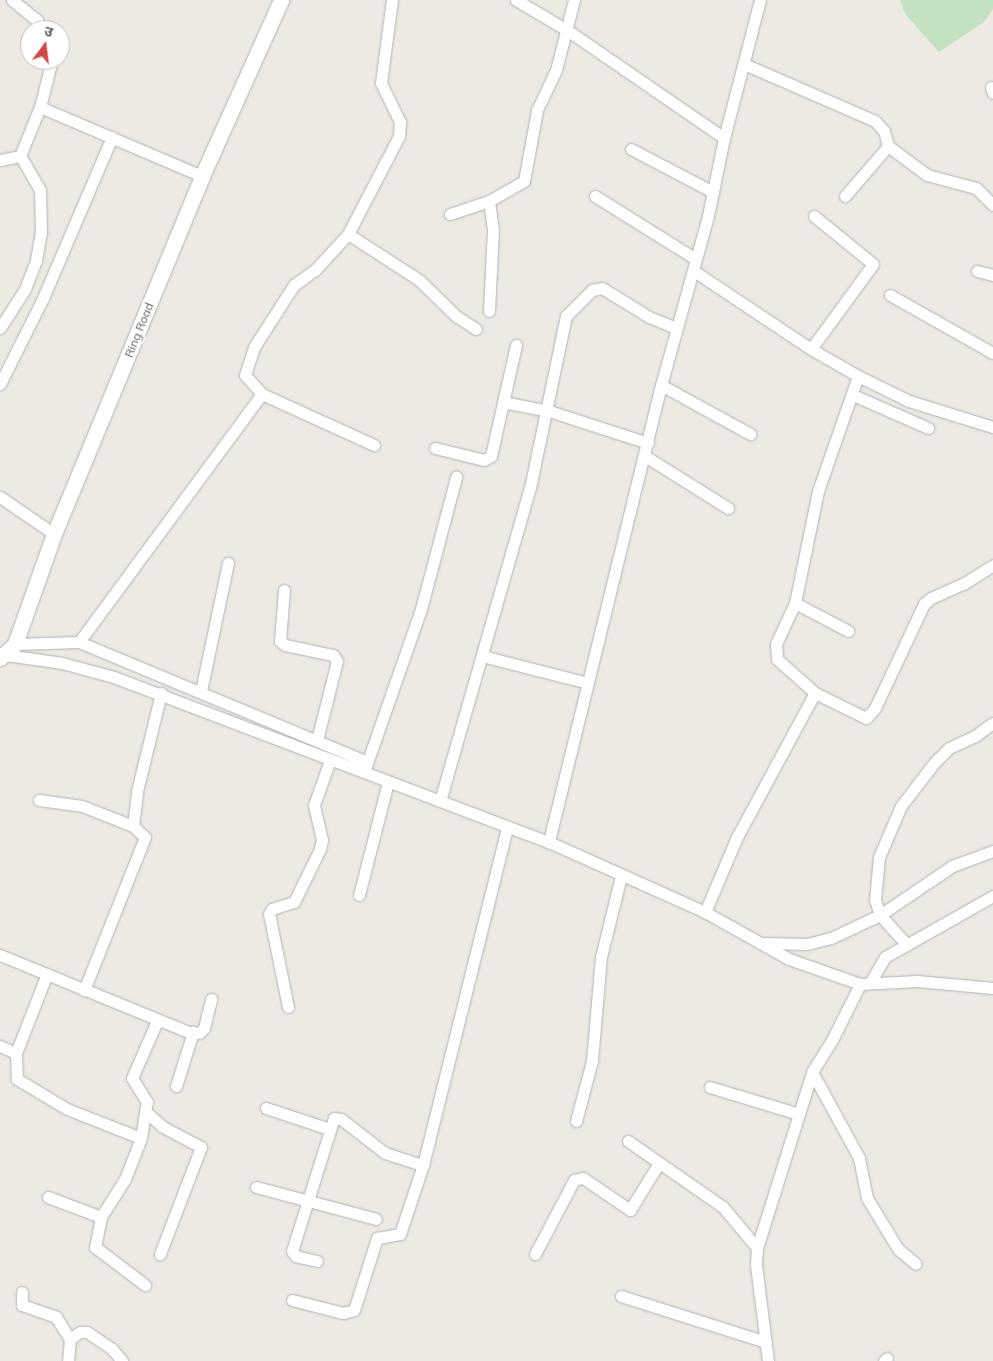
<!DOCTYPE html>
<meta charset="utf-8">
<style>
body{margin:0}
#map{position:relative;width:993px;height:1361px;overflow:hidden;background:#eceae3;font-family:Mulish,"Noto Sans Devanagari",sans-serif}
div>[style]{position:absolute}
.green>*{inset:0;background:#c4e1c3}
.roads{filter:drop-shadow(0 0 1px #b1b4b7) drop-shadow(0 0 1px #b1b4b7)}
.minor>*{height:11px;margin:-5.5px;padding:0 5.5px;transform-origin:5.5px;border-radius:5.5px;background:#fff}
.tertiary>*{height:15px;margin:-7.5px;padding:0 7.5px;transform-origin:7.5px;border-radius:7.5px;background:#fff}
span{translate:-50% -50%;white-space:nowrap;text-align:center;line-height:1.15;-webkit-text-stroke:4.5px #fff;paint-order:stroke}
.street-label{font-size:12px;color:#5c5f62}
.north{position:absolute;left:20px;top:20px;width:50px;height:50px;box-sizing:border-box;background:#fff;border:1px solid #bebfc0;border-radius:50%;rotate:15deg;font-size:14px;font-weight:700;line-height:20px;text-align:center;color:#5c5f62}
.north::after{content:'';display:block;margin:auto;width:18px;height:22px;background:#d34843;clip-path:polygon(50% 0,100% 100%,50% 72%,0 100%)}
</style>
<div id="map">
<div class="green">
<i style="clip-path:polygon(900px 0,993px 0,993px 9px,984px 22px,939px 52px,905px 14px)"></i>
</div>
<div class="roads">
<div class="minor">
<i style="left:12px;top:0;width:32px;rotate:39deg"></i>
<i style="left:37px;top:20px;width:12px;rotate:59deg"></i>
<i style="left:516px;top:0;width:59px;rotate:30.5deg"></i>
<i style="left:567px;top:30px;width:191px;rotate:34.5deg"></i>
<i style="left:724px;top:138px;width:80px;rotate:101.6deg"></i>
<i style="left:708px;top:216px;width:175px;rotate:105.5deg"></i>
<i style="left:661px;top:385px;width:471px;rotate:103.8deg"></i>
<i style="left:52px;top:60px;width:49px;rotate:104.3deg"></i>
<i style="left:40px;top:107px;width:176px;rotate:23.1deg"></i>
<i style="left:744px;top:64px;width:143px;rotate:23.5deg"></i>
<i style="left:875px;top:121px;width:13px;rotate:48deg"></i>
<i style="left:884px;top:131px;width:16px;rotate:75deg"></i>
<i style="left:991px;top:87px;width:6px;rotate:72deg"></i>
<i style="left:724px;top:138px;width:143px;rotate:-75.4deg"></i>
<i style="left:631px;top:149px;width:93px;rotate:27.7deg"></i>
<i style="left:0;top:160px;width:20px;rotate:-11deg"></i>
<i style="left:595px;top:196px;width:119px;rotate:32deg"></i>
<i style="left:845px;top:196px;width:66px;rotate:-49.3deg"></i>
<i style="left:888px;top:146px;width:49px;rotate:36.6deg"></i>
<i style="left:927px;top:175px;width:51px;rotate:14.9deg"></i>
<i style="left:976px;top:188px;width:24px;rotate:45deg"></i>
<i style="left:450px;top:214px;width:41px;rotate:-18.4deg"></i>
<i style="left:348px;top:234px;width:85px;rotate:32.9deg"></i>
<i style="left:419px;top:280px;width:52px;rotate:44.2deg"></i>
<i style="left:456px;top:316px;width:24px;rotate:33deg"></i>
<i style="left:694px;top:271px;width:141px;rotate:33.7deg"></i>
<i style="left:811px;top:349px;width:54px;rotate:29.9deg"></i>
<i style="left:858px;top:376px;width:57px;rotate:26.1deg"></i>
<i style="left:909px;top:401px;width:88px;rotate:17.2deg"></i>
<i style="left:977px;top:271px;width:16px;rotate:14deg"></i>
<i style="left:890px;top:295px;width:118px;rotate:29.4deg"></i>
<i style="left:489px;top:311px;width:81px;rotate:-87.2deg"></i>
<i style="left:493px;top:230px;width:29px;rotate:-98deg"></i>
<i style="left:489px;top:201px;width:40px;rotate:-29.7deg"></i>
<i style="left:524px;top:181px;width:72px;rotate:-79.6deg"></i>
<i style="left:537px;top:110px;width:44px;rotate:-64.6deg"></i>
<i style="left:556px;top:70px;width:72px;rotate:-75.6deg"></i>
<i style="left:0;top:328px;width:46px;rotate:-57.3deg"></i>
<i style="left:25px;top:289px;width:31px;rotate:-69deg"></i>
<i style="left:36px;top:260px;width:27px;rotate:-80deg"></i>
<i style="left:41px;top:233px;width:43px;rotate:-91.3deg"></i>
<i style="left:40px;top:190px;width:39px;rotate:-120deg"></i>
<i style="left:20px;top:156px;width:53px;rotate:-67.8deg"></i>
<i style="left:811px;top:349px;width:105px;rotate:-53.9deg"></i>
<i style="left:873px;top:264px;width:76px;rotate:-140.9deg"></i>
<i style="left:858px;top:376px;width:122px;rotate:109.2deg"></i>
<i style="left:818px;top:491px;width:114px;rotate:101.6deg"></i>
<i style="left:795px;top:603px;width:45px;rotate:114.9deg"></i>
<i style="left:776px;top:644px;width:15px;rotate:86deg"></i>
<i style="left:777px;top:659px;width:51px;rotate:41.8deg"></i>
<i style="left:815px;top:693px;width:57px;rotate:26.1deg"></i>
<i style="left:866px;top:718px;width:13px;rotate:-48deg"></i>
<i style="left:875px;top:708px;width:115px;rotate:-64.8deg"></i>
<i style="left:924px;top:604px;width:9px;rotate:-41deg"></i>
<i style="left:931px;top:598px;width:35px;rotate:-24deg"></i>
<i style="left:963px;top:584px;width:36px;rotate:-32deg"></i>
<i style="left:0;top:384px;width:96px;rotate:-63.4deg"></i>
<i style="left:43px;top:298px;width:175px;rotate:-66.8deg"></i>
<i style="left:661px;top:385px;width:102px;rotate:28.8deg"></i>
<i style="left:262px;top:394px;width:123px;rotate:24.5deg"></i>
<i style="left:853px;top:395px;width:82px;rotate:23.7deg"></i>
<i style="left:503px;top:402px;width:47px;rotate:11.1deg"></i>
<i style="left:549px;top:411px;width:104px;rotate:17.9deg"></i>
<i style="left:435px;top:448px;width:50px;rotate:13.8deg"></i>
<i style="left:484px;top:460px;width:8px;rotate:-30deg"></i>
<i style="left:491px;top:456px;width:114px;rotate:-77.3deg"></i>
<i style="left:645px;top:456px;width:98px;rotate:32.1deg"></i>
<i style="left:0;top:497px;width:65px;rotate:34.4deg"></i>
<i style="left:284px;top:590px;width:51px;rotate:94.5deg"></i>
<i style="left:280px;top:641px;width:6px;rotate:39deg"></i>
<i style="left:285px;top:645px;width:49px;rotate:11.8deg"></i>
<i style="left:333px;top:655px;width:7px;rotate:56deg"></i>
<i style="left:337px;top:661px;width:81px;rotate:104.2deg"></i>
<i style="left:795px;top:603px;width:60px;rotate:27.8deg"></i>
<i style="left:79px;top:642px;width:312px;rotate:22.6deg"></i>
<i style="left:15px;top:644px;width:64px;rotate:-1.8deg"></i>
<i style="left:79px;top:642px;width:308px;rotate:-53.6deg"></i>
<i style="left:262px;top:394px;width:25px;rotate:-132deg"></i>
<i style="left:245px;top:375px;width:29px;rotate:-72deg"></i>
<i style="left:254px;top:347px;width:74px;rotate:-57.2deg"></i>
<i style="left:294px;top:285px;width:26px;rotate:-36deg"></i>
<i style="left:315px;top:270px;width:49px;rotate:-47.5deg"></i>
<i style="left:348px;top:234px;width:110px;rotate:-62.5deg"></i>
<i style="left:399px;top:136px;width:14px;rotate:-86deg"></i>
<i style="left:400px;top:122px;width:43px;rotate:-116deg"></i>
<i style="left:381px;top:83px;width:84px;rotate:-82.5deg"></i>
<i style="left:6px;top:655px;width:57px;rotate:8.1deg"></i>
<i style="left:62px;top:663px;width:54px;rotate:15.1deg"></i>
<i style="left:114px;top:677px;width:465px;rotate:20.8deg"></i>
<i style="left:549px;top:842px;width:171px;rotate:24.2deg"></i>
<i style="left:705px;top:912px;width:96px;rotate:29.2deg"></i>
<i style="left:789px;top:959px;width:75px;rotate:19.4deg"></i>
<i style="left:860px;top:984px;width:57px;rotate:-3deg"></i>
<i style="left:917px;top:981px;width:76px;rotate:5.3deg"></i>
<i style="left:482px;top:656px;width:109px;rotate:14.3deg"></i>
<i style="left:201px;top:691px;width:131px;rotate:-78.1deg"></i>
<i style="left:365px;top:769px;width:170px;rotate:-70.7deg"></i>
<i style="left:421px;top:609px;width:137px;rotate:-75.1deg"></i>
<i style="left:39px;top:800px;width:43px;rotate:7.9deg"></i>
<i style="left:82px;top:806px;width:55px;rotate:21.4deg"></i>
<i style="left:133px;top:826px;width:16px;rotate:43deg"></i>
<i style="left:145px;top:837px;width:165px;rotate:111.7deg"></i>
<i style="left:440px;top:801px;width:326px;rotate:-74deg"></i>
<i style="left:530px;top:488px;width:176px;rotate:-78.2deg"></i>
<i style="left:566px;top:316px;width:37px;rotate:-45deg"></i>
<i style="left:592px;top:290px;width:10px;rotate:-11deg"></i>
<i style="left:602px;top:288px;width:55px;rotate:31.7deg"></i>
<i style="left:649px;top:317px;width:29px;rotate:22deg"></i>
<i style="left:133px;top:826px;width:35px;rotate:-83deg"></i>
<i style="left:137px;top:791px;width:101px;rotate:-76.2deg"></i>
<i style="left:359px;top:895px;width:117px;rotate:-75.6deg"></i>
<i style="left:705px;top:912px;width:82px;rotate:-66.9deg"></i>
<i style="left:737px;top:837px;width:164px;rotate:-61.6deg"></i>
<i style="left:764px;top:943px;width:43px;rotate:1.3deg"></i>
<i style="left:807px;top:944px;width:25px;rotate:-14deg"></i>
<i style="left:831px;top:938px;width:54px;rotate:-25.1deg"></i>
<i style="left:880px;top:915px;width:87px;rotate:-34.2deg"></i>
<i style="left:952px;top:866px;width:44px;rotate:-20.1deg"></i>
<i style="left:907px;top:945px;width:40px;rotate:-132deg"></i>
<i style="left:880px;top:915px;width:16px;rotate:-108deg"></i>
<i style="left:875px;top:900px;width:43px;rotate:-84.7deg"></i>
<i style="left:879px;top:857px;width:56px;rotate:-66.7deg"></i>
<i style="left:901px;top:806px;width:54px;rotate:-52.5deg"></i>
<i style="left:934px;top:763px;width:21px;rotate:-45deg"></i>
<i style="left:949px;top:748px;width:29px;rotate:-25deg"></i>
<i style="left:975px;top:736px;width:22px;rotate:-36deg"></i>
<i style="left:0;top:955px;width:206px;rotate:22.2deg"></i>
<i style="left:191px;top:1033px;width:8px"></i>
<i style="left:199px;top:1033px;width:7px;rotate:-45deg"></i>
<i style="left:204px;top:1028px;width:30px;rotate:-76deg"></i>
<i style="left:870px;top:983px;width:30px;rotate:-60deg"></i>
<i style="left:885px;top:957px;width:124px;rotate:-29.5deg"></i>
<i style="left:288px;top:1007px;width:95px;rotate:-101.5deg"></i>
<i style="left:269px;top:914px;width:6px;rotate:-59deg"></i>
<i style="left:272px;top:909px;width:23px;rotate:-18deg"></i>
<i style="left:294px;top:902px;width:59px;rotate:-63.9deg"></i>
<i style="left:320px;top:849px;width:9px;rotate:-77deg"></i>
<i style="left:322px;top:840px;width:36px;rotate:-103deg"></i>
<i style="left:314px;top:805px;width:48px;rotate:-70.4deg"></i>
<i style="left:0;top:1046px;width:17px;rotate:24deg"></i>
<i style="left:16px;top:1053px;width:85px;rotate:-68.6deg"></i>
<i style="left:16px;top:1053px;width:26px;rotate:88deg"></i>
<i style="left:17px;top:1079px;width:58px;rotate:31deg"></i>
<i style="left:67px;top:1109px;width:79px;rotate:21.4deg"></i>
<i style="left:141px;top:1138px;width:44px;rotate:111.3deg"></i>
<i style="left:125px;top:1179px;width:45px;rotate:122.3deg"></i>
<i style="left:101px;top:1217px;width:31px;rotate:101deg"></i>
<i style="left:95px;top:1247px;width:63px;rotate:37.2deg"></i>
<i style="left:812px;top:1072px;width:98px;rotate:61.3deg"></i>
<i style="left:859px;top:1158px;width:41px;rotate:78.7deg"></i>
<i style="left:867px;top:1198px;width:60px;rotate:58.7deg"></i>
<i style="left:898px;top:1249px;width:23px;rotate:40deg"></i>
<i style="left:176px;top:1086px;width:57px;rotate:-72.5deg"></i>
<i style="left:710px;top:1087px;width:93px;rotate:16.9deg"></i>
<i style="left:266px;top:1108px;width:66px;rotate:18.4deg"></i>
<i style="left:147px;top:1113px;width:21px;rotate:41deg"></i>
<i style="left:163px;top:1127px;width:43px;rotate:27.8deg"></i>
<i style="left:201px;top:1147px;width:115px;rotate:111deg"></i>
<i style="left:576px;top:1121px;width:62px;rotate:-75.1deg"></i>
<i style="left:592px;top:1061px;width:104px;rotate:-85.1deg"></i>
<i style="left:601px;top:957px;width:83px;rotate:-76.1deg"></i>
<i style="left:141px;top:1138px;width:36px;rotate:-81deg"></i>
<i style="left:147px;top:1102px;width:28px;rotate:-122deg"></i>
<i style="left:132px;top:1078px;width:62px;rotate:-66.3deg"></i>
<i style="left:628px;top:1141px;width:116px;rotate:34.8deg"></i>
<i style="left:723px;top:1207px;width:53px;rotate:50.3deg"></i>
<i style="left:256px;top:1187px;width:124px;rotate:14.9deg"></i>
<i style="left:48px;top:1197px;width:57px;rotate:20.7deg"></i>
<i style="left:535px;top:1254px;width:84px;rotate:-62.2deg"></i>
<i style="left:574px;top:1180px;width:9px;rotate:-13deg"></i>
<i style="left:583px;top:1178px;width:57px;rotate:34.2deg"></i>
<i style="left:630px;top:1210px;width:55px;rotate:-58.3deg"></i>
<i style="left:317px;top:1261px;width:22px;rotate:-167deg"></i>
<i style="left:296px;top:1256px;width:6px;rotate:-129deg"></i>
<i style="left:292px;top:1251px;width:139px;rotate:-72.5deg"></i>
<i style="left:334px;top:1118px;width:7px;rotate:8deg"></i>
<i style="left:341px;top:1119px;width:56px;rotate:37.7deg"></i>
<i style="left:385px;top:1153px;width:40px;rotate:18deg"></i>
<i style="left:423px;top:1165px;width:348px;rotate:-76deg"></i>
<i style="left:22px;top:1292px;width:13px;rotate:90deg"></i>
<i style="left:22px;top:1305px;width:36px;rotate:19deg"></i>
<i style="left:56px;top:1317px;width:26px;rotate:58deg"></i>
<i style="left:70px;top:1339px;width:22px;rotate:95deg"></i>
<i style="left:621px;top:1296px;width:152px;rotate:17.6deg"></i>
<i style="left:292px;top:1300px;width:53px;rotate:14.3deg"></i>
<i style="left:343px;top:1313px;width:11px;rotate:-15deg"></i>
<i style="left:354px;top:1310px;width:76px;rotate:-72.3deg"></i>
<i style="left:377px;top:1238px;width:23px;rotate:-10deg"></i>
<i style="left:400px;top:1234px;width:73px;rotate:-71.6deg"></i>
<i style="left:70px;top:1339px;width:12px;rotate:-35deg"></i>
<i style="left:80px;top:1332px;width:7px"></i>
<i style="left:87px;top:1332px;width:30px;rotate:34deg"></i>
<i style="left:112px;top:1349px;width:16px;rotate:50deg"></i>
<i style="left:768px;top:1361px;width:97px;rotate:-97.1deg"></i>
<i style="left:756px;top:1265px;width:17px;rotate:-87deg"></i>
<i style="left:757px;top:1248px;width:184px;rotate:-72.6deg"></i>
<i style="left:812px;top:1072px;width:40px;rotate:-58deg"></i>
<i style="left:833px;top:1038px;width:60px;rotate:-63.4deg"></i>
<i style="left:884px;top:1361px;width:4px;rotate:-45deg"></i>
</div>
<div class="tertiary">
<i style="left:0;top:658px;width:21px;rotate:-43deg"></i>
<i style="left:15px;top:644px;width:117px;rotate:-70.5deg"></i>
<i style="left:54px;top:534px;width:387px;rotate:-67.5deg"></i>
<i style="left:202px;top:176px;width:193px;rotate:-65.8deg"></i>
</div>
</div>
<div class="street-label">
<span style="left:139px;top:330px;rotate:-68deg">Ring Road</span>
</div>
<div class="north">उ</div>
</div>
